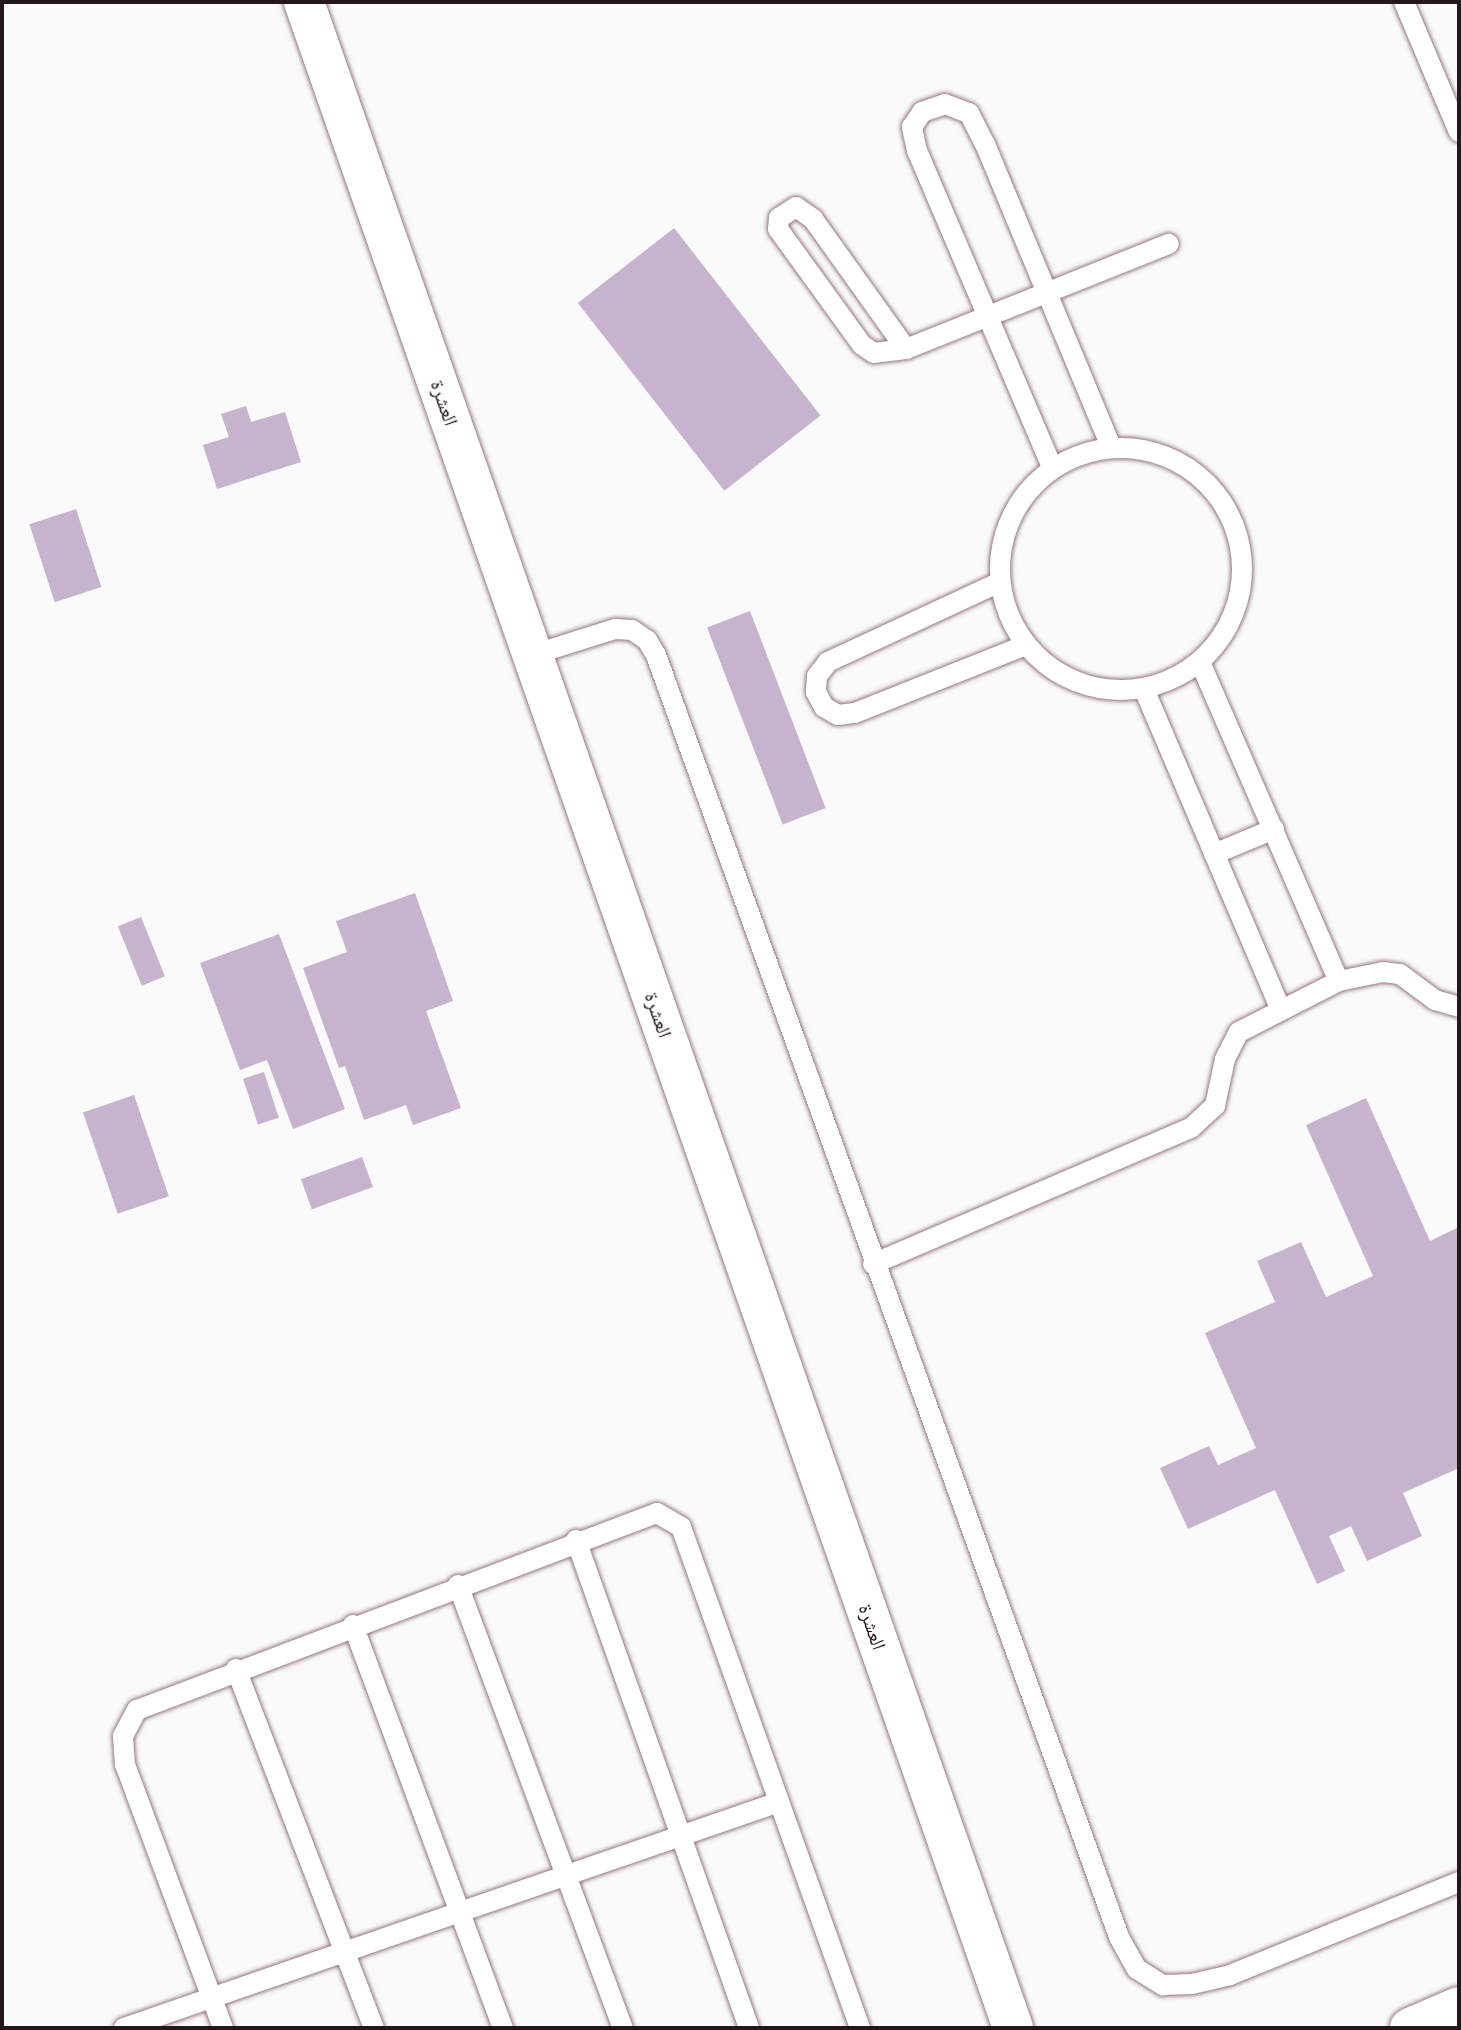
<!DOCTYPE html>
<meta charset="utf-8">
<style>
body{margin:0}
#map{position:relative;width:1461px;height:2030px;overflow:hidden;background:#fafafa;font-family:Figtree,"Noto Naskh Arabic",sans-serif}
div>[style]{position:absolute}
.building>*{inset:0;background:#c7b3cd;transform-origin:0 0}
.roads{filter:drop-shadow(0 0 2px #947684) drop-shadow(0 0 2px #947684)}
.lane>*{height:20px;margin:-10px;padding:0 10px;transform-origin:10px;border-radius:10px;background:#fff}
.lane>.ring{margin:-10px;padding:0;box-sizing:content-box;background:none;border:20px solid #fff;border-radius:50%}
.street>*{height:40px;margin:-20px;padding:0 20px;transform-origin:20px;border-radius:20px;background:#fff}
span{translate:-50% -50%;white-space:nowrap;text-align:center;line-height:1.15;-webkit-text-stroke:7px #fff;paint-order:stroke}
.street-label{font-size:20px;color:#24181e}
.frame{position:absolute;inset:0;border:4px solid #24181e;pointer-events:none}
</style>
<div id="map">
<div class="building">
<i style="left:674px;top:228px;width:238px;height:122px;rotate:52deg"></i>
<i style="clip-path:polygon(246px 406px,251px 422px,285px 412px,301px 462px,217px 489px,203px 445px,229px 437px,221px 414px)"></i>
<i style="left:76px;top:509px;width:82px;height:49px;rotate:72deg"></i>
<i style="left:750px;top:611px;width:211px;height:46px;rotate:69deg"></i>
<i style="clip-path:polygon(415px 893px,453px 1001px,426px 1011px,461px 1108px,413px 1125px,406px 1105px,364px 1120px,345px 1066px,339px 1068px,303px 968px,347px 952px,336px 921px)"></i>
<i style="left:141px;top:917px;width:64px;height:25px;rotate:68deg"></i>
<i style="clip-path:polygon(279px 934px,345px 1109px,293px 1129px,267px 1060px,240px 1070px,200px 963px)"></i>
<i style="left:264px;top:1072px;width:48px;height:22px;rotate:72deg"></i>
<i style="left:134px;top:1095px;width:107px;height:54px;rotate:71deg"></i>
<i style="clip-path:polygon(1366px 1098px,1430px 1241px,1459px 1227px,1459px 1468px,1403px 1493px,1422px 1536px,1367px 1561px,1351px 1526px,1329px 1536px,1345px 1571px,1317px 1584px,1275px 1490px,1188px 1529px,1160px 1468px,1209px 1446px,1218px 1465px,1256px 1448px,1205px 1333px,1275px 1302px,1257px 1261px,1301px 1242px,1326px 1297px,1373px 1276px,1306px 1125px)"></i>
<i style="left:362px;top:1157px;width:32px;height:65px;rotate:70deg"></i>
</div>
<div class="roads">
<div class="lane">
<i style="left:1404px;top:2px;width:141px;rotate:67.1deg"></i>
<i style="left:796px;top:207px;width:21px;rotate:35deg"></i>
<i style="left:813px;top:219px;width:160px;rotate:54.4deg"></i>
<i style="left:906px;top:349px;width:32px;rotate:173deg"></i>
<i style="left:874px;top:353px;width:14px;rotate:-146deg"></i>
<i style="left:862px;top:345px;width:143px;rotate:-125.9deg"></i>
<i style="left:778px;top:229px;width:11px;rotate:-85deg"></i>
<i style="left:779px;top:218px;width:20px;rotate:-33deg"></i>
<i style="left:906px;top:349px;width:283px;rotate:-21.8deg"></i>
<i class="ring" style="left:1000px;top:448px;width:222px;height:222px"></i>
<i style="left:1052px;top:467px;width:344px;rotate:-113.1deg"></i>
<i style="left:917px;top:151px;width:25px;rotate:-102deg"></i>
<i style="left:912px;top:127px;width:18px;rotate:-56deg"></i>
<i style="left:922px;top:112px;width:24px;rotate:-19deg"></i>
<i style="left:945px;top:104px;width:26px;rotate:21deg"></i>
<i style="left:969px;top:113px;width:35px;rotate:63deg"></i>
<i style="left:985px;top:144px;width:328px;rotate:67.4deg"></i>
<i style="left:1000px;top:582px;width:190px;rotate:155.1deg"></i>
<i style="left:828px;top:662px;width:18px;rotate:128deg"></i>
<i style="left:817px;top:676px;width:16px;rotate:94deg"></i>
<i style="left:816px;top:692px;width:17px;rotate:62deg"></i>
<i style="left:824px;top:707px;width:16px;rotate:30deg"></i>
<i style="left:838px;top:715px;width:17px;rotate:-7deg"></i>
<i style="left:855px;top:713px;width:184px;rotate:-21.7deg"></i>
<i style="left:532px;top:655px;width:87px;rotate:-17.4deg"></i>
<i style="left:615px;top:629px;width:17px;rotate:3deg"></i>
<i style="left:632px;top:630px;width:18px;rotate:34deg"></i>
<i style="left:647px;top:640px;width:17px;rotate:59deg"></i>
<i style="left:656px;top:655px;width:1363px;rotate:70.14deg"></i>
<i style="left:1119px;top:1937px;width:37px;rotate:61deg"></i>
<i style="left:1137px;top:1969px;width:31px;rotate:32deg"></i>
<i style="left:1163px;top:1985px;width:29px;rotate:-2deg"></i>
<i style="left:1192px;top:1984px;width:39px;rotate:-13deg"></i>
<i style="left:1230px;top:1975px;width:247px;rotate:-22.1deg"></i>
<i style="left:1200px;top:662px;width:348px;rotate:66.5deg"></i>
<i style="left:1144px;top:689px;width:347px;rotate:66.9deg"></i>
<i style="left:1214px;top:854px;width:65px;rotate:-22.6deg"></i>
<i style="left:873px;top:1264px;width:346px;rotate:-23.2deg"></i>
<i style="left:1191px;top:1128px;width:33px;rotate:-43deg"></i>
<i style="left:1215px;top:1106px;width:48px;rotate:-78deg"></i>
<i style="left:1225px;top:1059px;width:30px;rotate:-63deg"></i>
<i style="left:1239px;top:1032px;width:112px;rotate:-27deg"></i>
<i style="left:1339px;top:981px;width:45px;rotate:-11.6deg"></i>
<i style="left:1383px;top:972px;width:17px;rotate:7deg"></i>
<i style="left:1400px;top:974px;width:44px;rotate:36.6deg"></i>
<i style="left:1435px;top:1000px;width:25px;rotate:16deg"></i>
<i style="left:576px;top:1540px;width:518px;rotate:70.48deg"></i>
<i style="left:458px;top:1585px;width:473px;rotate:69.6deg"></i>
<i style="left:353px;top:1625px;width:430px;rotate:69.6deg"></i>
<i style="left:236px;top:1669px;width:385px;rotate:69deg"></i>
<i style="left:124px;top:2028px;width:693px;rotate:-19.04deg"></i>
<i style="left:223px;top:2028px;width:281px;rotate:-110.4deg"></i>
<i style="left:125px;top:1765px;width:29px;rotate:-94deg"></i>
<i style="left:123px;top:1736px;width:30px;rotate:-62deg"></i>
<i style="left:137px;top:1710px;width:556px;rotate:-20.75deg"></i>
<i style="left:657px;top:1513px;width:28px;rotate:30deg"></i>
<i style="left:681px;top:1527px;width:532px;rotate:70.34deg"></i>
</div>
<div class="street">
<i style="left:304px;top:2px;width:2146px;rotate:70.71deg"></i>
<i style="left:1410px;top:2028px;width:53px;rotate:-23.2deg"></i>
</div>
</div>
<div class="street-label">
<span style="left:444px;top:403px;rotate:71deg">العشرة</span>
<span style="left:658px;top:1015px;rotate:71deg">العشرة</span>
<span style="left:872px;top:1627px;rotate:71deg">العشرة</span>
</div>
<div class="frame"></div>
</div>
